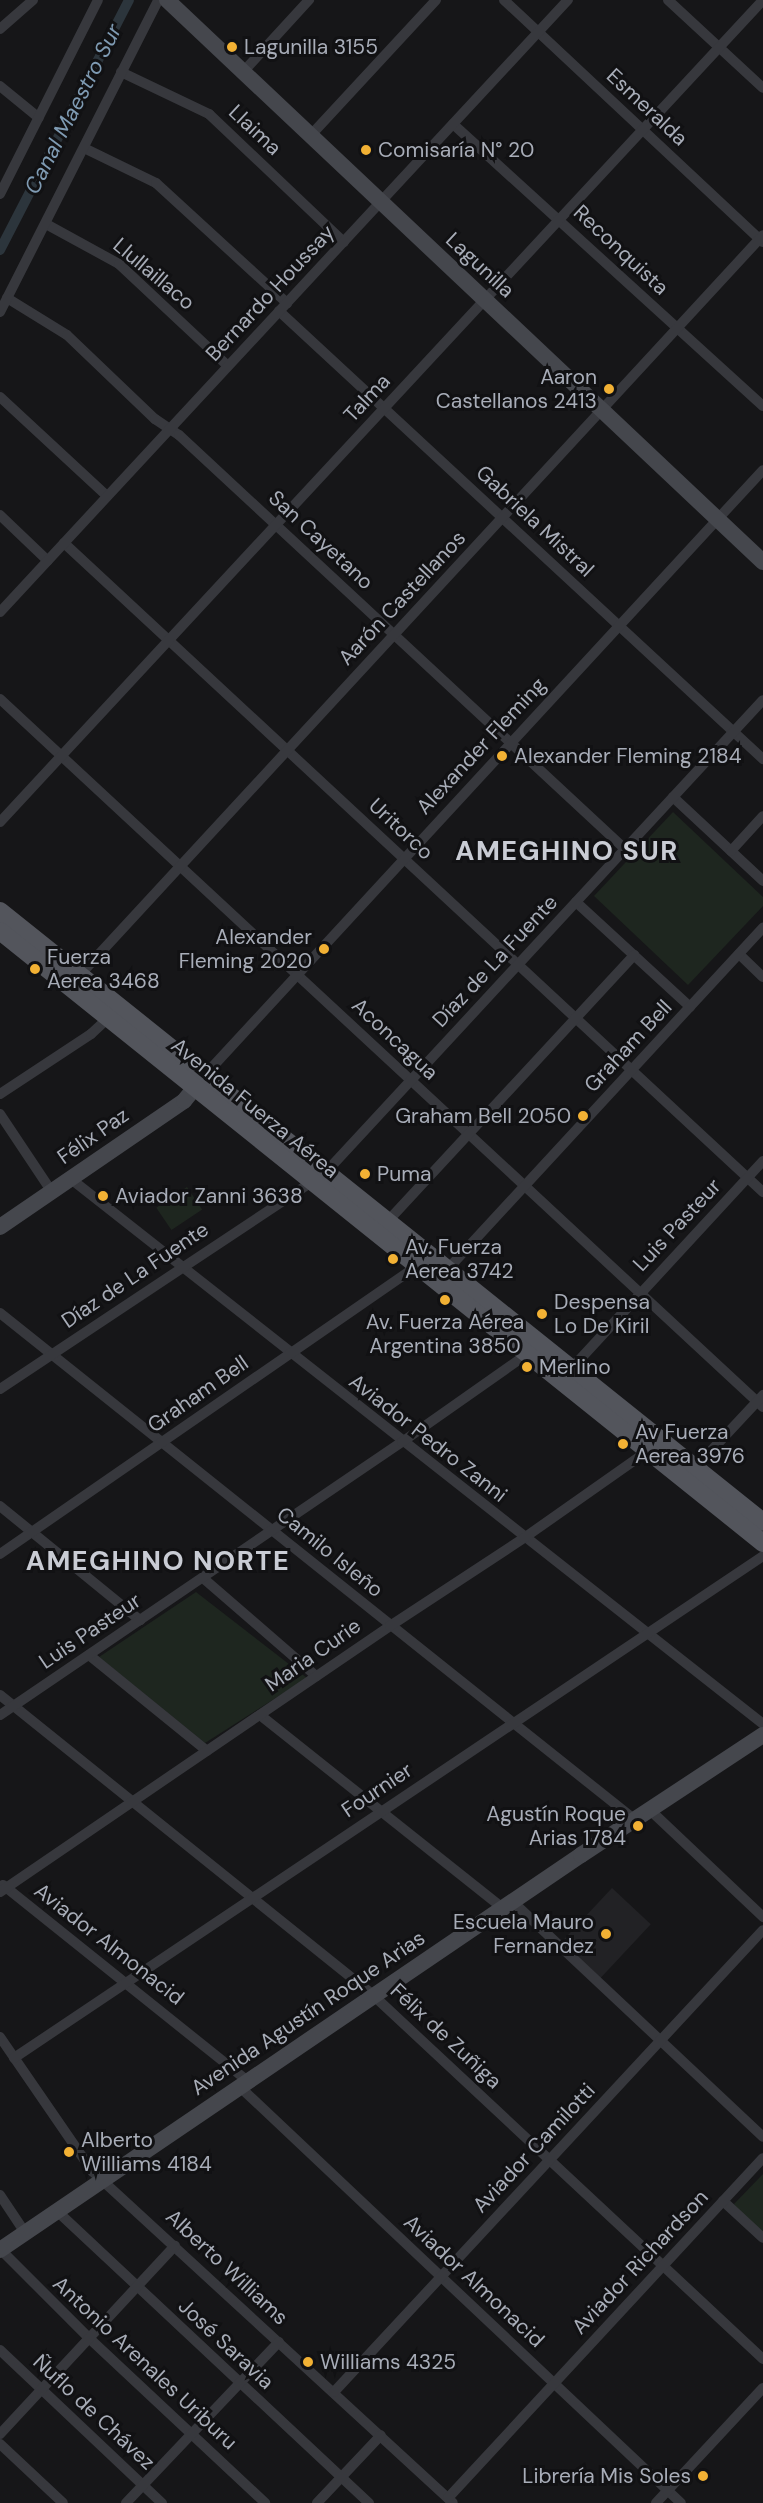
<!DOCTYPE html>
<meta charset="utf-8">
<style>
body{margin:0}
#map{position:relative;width:763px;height:2503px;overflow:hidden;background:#161618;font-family:"DM Sans",sans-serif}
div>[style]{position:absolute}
.built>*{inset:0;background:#222225;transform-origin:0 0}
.green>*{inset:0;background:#1e261f;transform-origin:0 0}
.canal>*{height:10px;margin:-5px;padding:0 5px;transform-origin:5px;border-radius:5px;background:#2c353c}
.street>*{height:10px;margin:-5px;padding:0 5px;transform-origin:5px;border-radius:5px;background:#37383d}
.secondary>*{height:16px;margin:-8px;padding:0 8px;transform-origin:8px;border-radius:8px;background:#45474d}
.primary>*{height:18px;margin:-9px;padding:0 9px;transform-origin:9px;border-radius:9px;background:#53555c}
.dots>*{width:16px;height:16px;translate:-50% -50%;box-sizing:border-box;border:3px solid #111113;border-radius:50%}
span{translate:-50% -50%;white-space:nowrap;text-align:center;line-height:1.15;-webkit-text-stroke:6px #111113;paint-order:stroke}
.poi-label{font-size:21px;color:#a8adb8}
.left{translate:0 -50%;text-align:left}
.right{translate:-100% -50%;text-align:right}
.street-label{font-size:21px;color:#a8adb8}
.water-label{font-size:22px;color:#7f9bb3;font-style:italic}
.district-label{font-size:27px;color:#c9ccd4;font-weight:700;letter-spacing:1.5px}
</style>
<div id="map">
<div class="built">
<i style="left:612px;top:1888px;width:53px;height:74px;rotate:43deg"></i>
</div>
<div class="green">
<i style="clip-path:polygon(673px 812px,763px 897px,763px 906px,688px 985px,594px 896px)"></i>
<i style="left:187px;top:1187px;width:27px;height:37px;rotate:56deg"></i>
<i style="clip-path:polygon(196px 1592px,307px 1678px,205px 1743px,99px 1657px)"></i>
<i style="clip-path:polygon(763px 2174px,763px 2233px,736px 2208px,734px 2204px)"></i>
</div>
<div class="canal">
<i style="left:0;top:250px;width:281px;rotate:-62.7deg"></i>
</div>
<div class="street">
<i style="left:504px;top:0;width:354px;rotate:43.1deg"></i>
<i style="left:668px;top:0;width:129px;rotate:42.8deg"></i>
<i style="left:0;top:29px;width:44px;rotate:-41.3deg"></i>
<i style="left:121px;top:72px;width:98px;rotate:25.5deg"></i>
<i style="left:209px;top:114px;width:186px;rotate:43.5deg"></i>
<i style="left:243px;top:72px;width:98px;rotate:-47.5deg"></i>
<i style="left:0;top:86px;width:50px;rotate:39.4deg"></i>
<i style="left:453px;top:124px;width:419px;rotate:42.3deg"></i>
<i style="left:311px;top:135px;width:184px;rotate:-47.2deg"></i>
<i style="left:84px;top:148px;width:80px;rotate:25.9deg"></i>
<i style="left:156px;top:183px;width:178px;rotate:42.5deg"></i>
<i style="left:0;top:194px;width:217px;rotate:-63.2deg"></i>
<i style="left:46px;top:224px;width:83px;rotate:28.7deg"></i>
<i style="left:119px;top:264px;width:149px;rotate:43.1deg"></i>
<i style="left:7px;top:298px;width:70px;rotate:31.7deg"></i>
<i style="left:67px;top:335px;width:122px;rotate:43.7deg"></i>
<i style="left:155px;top:419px;width:29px;rotate:34deg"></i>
<i style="left:179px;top:435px;width:609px;rotate:42.87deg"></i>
<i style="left:279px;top:311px;width:660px;rotate:42.79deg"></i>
<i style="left:0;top:312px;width:350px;rotate:-63.1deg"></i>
<i style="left:0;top:397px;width:146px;rotate:42.8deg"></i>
<i style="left:0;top:515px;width:66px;rotate:43.8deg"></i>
<i style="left:64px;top:543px;width:954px;rotate:42.88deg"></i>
<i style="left:0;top:612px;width:835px;rotate:-47.14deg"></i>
<i style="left:0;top:699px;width:1041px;rotate:42.86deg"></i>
<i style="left:673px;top:797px;width:123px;rotate:43deg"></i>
<i style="left:0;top:822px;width:1122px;rotate:-47.13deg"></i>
<i style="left:731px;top:851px;width:47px;rotate:-47.6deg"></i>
<i style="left:576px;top:902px;width:155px;rotate:42.6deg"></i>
<i style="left:739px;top:954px;width:33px;rotate:44deg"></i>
<i style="left:77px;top:978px;width:1011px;rotate:-47.28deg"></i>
<i style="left:204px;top:1076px;width:824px;rotate:-47.31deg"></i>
<i style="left:0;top:1094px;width:109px;rotate:-33.4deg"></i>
<i style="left:91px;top:1034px;width:23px;rotate:-43deg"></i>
<i style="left:0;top:1114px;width:94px;rotate:56.3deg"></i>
<i style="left:71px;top:1179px;width:881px;rotate:38.22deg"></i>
<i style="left:387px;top:1222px;width:364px;rotate:-47.2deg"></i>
<i style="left:447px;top:1270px;width:466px;rotate:-47.3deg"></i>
<i style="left:0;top:1313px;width:813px;rotate:38.6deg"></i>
<i style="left:571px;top:1369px;width:283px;rotate:-47.3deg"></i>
<i style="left:0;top:1389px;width:392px;rotate:-33.6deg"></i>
<i style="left:326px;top:1172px;width:643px;rotate:-47.21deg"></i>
<i style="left:695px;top:1468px;width:100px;rotate:-47deg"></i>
<i style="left:0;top:1506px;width:181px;rotate:39.2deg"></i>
<i style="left:0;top:1554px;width:507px;rotate:-34.63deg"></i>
<i style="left:203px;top:1578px;width:150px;rotate:40.9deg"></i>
<i style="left:89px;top:1655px;width:152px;rotate:39.1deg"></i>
<i style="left:0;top:1695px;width:480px;rotate:38.8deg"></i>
<i style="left:374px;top:1996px;width:532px;rotate:43.02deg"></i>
<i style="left:0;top:1715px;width:486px;rotate:-34.2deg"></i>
<i style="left:402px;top:1442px;width:153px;rotate:-35.1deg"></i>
<i style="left:260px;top:1715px;width:312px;rotate:38.5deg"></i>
<i style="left:650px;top:1810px;width:156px;rotate:43.4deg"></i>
<i style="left:3px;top:1885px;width:315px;rotate:38.7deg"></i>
<i style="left:0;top:1892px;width:472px;rotate:-34.3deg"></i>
<i style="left:390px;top:1626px;width:160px;rotate:-33.3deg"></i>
<i style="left:524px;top:1538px;width:151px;rotate:-35.1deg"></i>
<i style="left:513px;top:1902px;width:343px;rotate:43.2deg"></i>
<i style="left:0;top:2037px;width:163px;rotate:55.5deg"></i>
<i style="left:92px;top:2171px;width:490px;rotate:42.6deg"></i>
<i style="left:14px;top:2058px;width:902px;rotate:-33.83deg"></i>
<i style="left:240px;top:2087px;width:606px;rotate:43.33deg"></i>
<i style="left:0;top:2195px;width:47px;rotate:56.3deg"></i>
<i style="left:723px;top:2201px;width:54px;rotate:42.8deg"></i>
<i style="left:58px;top:2212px;width:426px;rotate:43.1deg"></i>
<i style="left:1px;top:2250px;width:126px;rotate:45deg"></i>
<i style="left:90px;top:2339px;width:240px;rotate:43.1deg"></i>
<i style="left:0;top:2350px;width:223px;rotate:43.4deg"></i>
<i style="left:334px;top:2392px;width:630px;rotate:-47.12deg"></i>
<i style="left:0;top:2434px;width:257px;rotate:-47.1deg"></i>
<i style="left:0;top:2444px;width:86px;rotate:43.1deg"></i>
<i style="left:448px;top:2498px;width:463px;rotate:-47.2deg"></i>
<i style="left:126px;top:2503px;width:222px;rotate:-46.5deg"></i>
<i style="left:317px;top:2503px;width:93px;rotate:-46.7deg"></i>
<i style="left:656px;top:2503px;width:157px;rotate:-47.1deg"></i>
</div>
<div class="secondary">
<i style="left:167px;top:0;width:819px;rotate:43.32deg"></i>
<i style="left:0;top:1227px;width:223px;rotate:-34.4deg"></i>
<i style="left:184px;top:1101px;width:28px;rotate:-51deg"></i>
<i style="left:0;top:2250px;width:703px;rotate:-34.21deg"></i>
<i style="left:581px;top:1855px;width:218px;rotate:-33.4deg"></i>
</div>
<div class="primary">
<i style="left:0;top:911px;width:977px;rotate:38.69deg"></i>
<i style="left:0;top:931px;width:978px;rotate:38.73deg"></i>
</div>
<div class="dots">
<i style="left:232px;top:47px;background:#f2b134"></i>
<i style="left:366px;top:150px;background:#f2b134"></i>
<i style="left:609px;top:389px;background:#f2b134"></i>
<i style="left:502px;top:756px;background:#f2b134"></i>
<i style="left:324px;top:949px;background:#f2b134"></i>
<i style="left:35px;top:969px;background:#f2b134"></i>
<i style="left:583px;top:1116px;background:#f2b134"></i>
<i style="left:365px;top:1174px;background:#f2b134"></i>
<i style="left:103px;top:1196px;background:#f2b134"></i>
<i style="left:393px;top:1259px;background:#f2b134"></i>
<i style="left:445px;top:1300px;background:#f2b134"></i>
<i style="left:542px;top:1314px;background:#f2b134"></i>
<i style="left:527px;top:1367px;background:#f2b134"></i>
<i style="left:623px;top:1444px;background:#f2b134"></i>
<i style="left:638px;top:1826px;background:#f2b134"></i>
<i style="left:606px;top:1934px;background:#f2b134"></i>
<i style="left:69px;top:2152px;background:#f2b134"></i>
<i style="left:308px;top:2362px;background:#f2b134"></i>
<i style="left:703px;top:2476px;background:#f2b134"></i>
</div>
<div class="poi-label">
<span class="left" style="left:244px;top:47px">Lagunilla 3155</span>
<span class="left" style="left:378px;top:150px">Comisaría N° 20</span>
<span class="right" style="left:597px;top:389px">Aaron<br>Castellanos 2413</span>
<span class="left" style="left:514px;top:756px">Alexander Fleming 2184</span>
<span class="right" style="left:312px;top:949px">Alexander<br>Fleming 2020</span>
<span class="left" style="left:47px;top:969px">Fuerza<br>Aerea 3468</span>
<span class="right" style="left:571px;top:1116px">Graham Bell 2050</span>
<span class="left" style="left:377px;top:1174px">Puma</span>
<span class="left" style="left:115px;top:1196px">Aviador Zanni 3638</span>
<span class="left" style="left:405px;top:1259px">Av. Fuerza<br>Aerea 3742</span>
<span class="left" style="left:554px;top:1314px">Despensa<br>Lo De Kiril</span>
<span style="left:445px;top:1334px">Av. Fuerza Aérea<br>Argentina 3850</span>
<span class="left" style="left:539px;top:1367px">Merlino</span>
<span class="left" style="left:635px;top:1444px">Av Fuerza<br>Aerea 3976</span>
<span class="right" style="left:626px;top:1826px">Agustín Roque<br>Arias 1784</span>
<span class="right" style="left:594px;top:1934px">Escuela Mauro<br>Fernandez</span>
<span class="left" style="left:81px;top:2152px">Alberto<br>Williams 4184</span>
<span class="left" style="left:320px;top:2362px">Williams 4325</span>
<span class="right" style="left:691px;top:2476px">Librería Mis Soles</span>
</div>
<div class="street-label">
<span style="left:647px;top:107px;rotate:43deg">Esmeralda</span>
<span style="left:255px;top:130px;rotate:43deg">Llaima</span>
<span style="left:621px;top:250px;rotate:43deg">Reconquista</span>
<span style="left:480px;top:265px;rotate:43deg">Lagunilla</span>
<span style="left:154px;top:274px;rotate:40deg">Llullaillaco</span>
<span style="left:270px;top:293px;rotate:-47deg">Bernardo Houssay</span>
<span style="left:367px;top:398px;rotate:-47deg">Talma</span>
<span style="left:535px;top:521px;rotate:43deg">Gabriela Mistral</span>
<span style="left:321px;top:540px;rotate:43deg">San Cayetano</span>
<span style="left:402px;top:598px;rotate:-47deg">Aarón Castellanos</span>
<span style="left:481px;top:746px;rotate:-47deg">Alexander Fleming</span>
<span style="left:401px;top:829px;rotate:43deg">Uritorco</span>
<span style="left:495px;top:961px;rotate:-47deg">Díaz de La Fuente</span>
<span style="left:395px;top:1039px;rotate:43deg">Aconcagua</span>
<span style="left:628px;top:1046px;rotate:-47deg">Graham Bell</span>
<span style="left:255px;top:1108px;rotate:39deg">Avenida Fuerza Aérea</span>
<span style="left:93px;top:1136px;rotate:-35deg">Félix Paz</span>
<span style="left:677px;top:1225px;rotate:-47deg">Luis Pasteur</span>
<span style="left:135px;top:1275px;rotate:-34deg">Díaz de La Fuente</span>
<span style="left:198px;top:1394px;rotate:-35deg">Graham Bell</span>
<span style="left:428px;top:1438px;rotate:38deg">Aviador Pedro Zanni</span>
<span style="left:330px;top:1552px;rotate:39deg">Camilo Isleño</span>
<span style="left:90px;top:1631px;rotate:-34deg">Luis Pasteur</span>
<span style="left:313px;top:1655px;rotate:-35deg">Maria Curie</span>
<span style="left:377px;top:1790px;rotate:-34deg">Fournier</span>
<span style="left:109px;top:1944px;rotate:38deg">Aviador Almonacid</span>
<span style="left:308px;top:2013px;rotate:-34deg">Avenida Agustín Roque Arias</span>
<span style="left:446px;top:2036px;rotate:43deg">Félix de Zuñiga</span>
<span style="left:534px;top:2148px;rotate:-47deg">Aviador Camilotti</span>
<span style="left:640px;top:2262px;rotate:-47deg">Aviador Richardson</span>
<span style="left:227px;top:2267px;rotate:43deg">Alberto Williams</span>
<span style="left:474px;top:2281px;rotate:43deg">Aviador Almonacid</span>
<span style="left:226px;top:2344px;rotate:43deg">José Saravia</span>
<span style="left:145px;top:2363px;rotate:43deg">Antonio Arenales Uriburu</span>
<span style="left:94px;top:2412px;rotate:43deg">Ñuflo de Chávez</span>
</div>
<div class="water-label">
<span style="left:73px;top:109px;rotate:-63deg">Canal Maestro Sur</span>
</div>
<div class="district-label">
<span style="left:567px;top:851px">AMEGHINO SUR</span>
<span style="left:158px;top:1561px">AMEGHINO NORTE</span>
</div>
</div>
